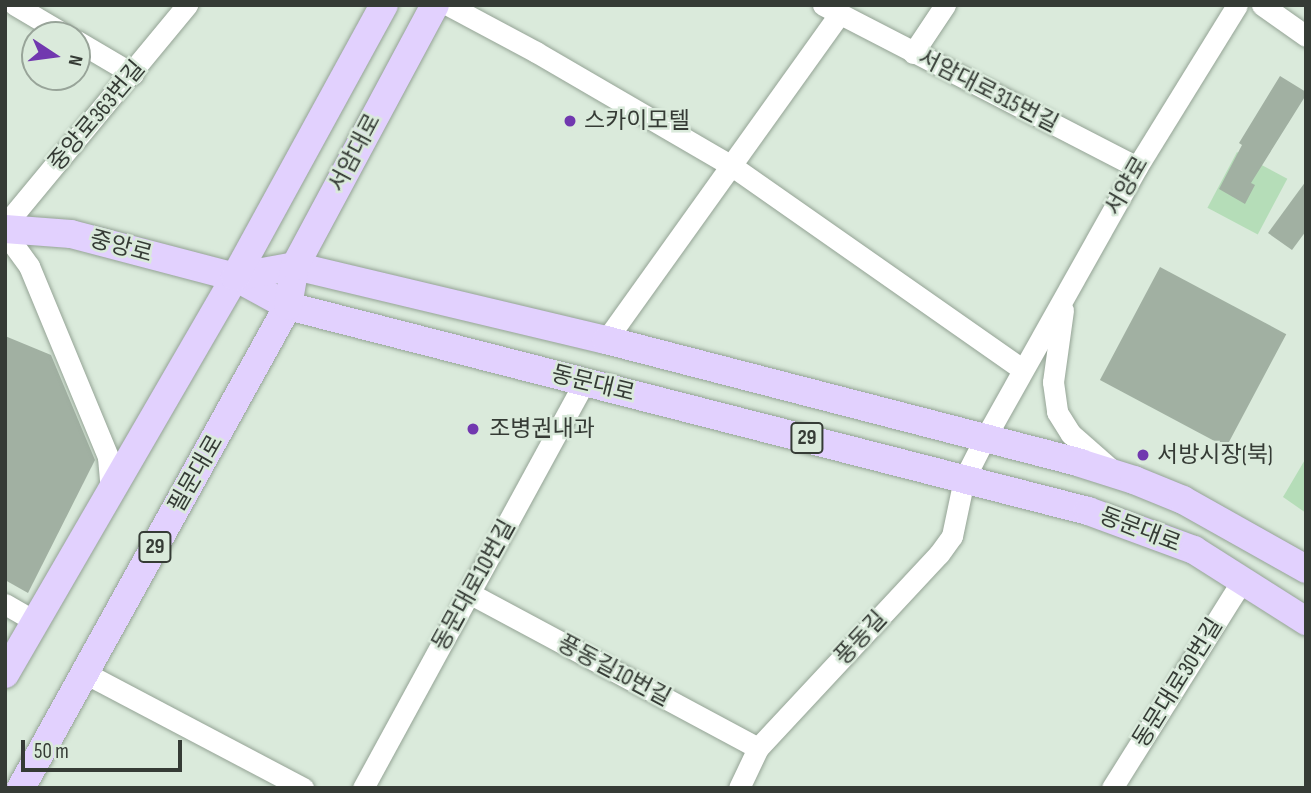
<!DOCTYPE html>
<meta charset="utf-8">
<style>
body{margin:0}
#map{position:relative;width:1311px;height:793px;overflow:hidden;background:#daeadb;font-family:"Sofia Sans Condensed","Noto Sans KR",sans-serif}
div>[style]{position:absolute}
.green>*{inset:0;background:#b5ddb8;transform-origin:0 0}
.building>*{inset:0;background:#a1b0a2;transform-origin:0 0}
.roads{filter:drop-shadow(0 0 2px #94a395) drop-shadow(0 0 2px #94a395)}
.minor>*{height:21px;margin:-10.5px;padding:0 10.5px;transform-origin:10.5px;border-radius:10.5px;background:#fff}
.major>*{height:28px;margin:-14px;padding:0 14px;transform-origin:14px;border-radius:14px;background:#e2d1fe}
.dots>*{width:19px;height:19px;translate:-50% -50%;box-sizing:border-box;border:4px solid #daeadb;border-radius:50%}
span{translate:-50% -50%;white-space:nowrap;text-align:center;line-height:1.15;-webkit-text-stroke:5px #daeadb;paint-order:stroke}
.shield-label span{padding:2px 5px;background:#daeadb;border:2px solid;border-radius:5px;-webkit-text-stroke-width:0}
.shield-label{font-size:21px;color:#353b35;font-weight:700}
.street-label{font-size:23px;color:#353b35}
.poi-label{font-size:23px;color:#353b35}
.left{translate:0 -50%;text-align:left}
.frame{position:absolute;inset:0;border:7px solid #353b35;pointer-events:none}
.north{position:absolute;left:21px;top:21px;width:70px;height:70px;box-sizing:border-box;background:#daeadb;border:2px solid #98a499;border-radius:50%;rotate:103deg;font-size:19px;font-weight:700;line-height:28px;text-align:center;color:#353b35}
.north::after{content:'';display:block;margin:auto;width:24px;height:32px;background:#7138af;clip-path:polygon(50% 0,100% 100%,50% 72%,0 100%)}
.scale{position:absolute;left:21px;top:740px;width:161px;height:32px;box-sizing:border-box;border:4px solid #353b35;border-top:0;padding-left:9px;font-size:21px;line-height:24px;white-space:nowrap;color:#353b35;-webkit-text-stroke:5px #daeadb;paint-order:stroke}
</style>
<div id="map">
<div class="green">
<i style="left:1237px;top:152px;width:57px;height:63px;rotate:28deg"></i>
<i style="clip-path:polygon(1306px 458px,1306px 513px,1283px 497px)"></i>
</div>
<div class="building">
<i style="clip-path:polygon(1280px 76px,1306px 92px,1306px 95px,1251px 183px,1255px 185px,1245px 204px,1219px 189px,1242px 145px,1239px 143px)"></i>
<i style="clip-path:polygon(1306px 181px,1306px 231px,1292px 250px,1268px 233px)"></i>
<i style="left:1160px;top:267px;width:143px;height:128px;rotate:28deg"></i>
<i style="clip-path:polygon(5px 336px,51px 355px,95px 460px,28px 593px,5px 580px)"></i>
</div>
<div class="roads">
<div class="minor">
<i style="left:15px;top:5px;width:59px;rotate:30.5deg"></i>
<i style="left:448px;top:5px;width:100px;rotate:28.1deg"></i>
<i style="left:536px;top:52px;width:227px;rotate:30.2deg"></i>
<i style="left:732px;top:166px;width:355px;rotate:35deg"></i>
<i style="left:823px;top:5px;width:353px;rotate:27.3deg"></i>
<i style="left:1262px;top:5px;width:54px;rotate:35.2deg"></i>
<i style="left:77px;top:41px;width:65px;rotate:30.5deg"></i>
<i style="left:913px;top:53px;width:58px;rotate:-56.3deg"></i>
<i style="left:5px;top:225px;width:286px;rotate:-50.4deg"></i>
<i style="left:5px;top:233px;width:41px;rotate:54deg"></i>
<i style="left:29px;top:266px;width:207px;rotate:67.5deg"></i>
<i style="left:108px;top:457px;width:35px;rotate:85deg"></i>
<i style="left:1063px;top:310px;width:73px;rotate:97.9deg"></i>
<i style="left:1053px;top:382px;width:30px;rotate:82deg"></i>
<i style="left:1057px;top:412px;width:26px;rotate:58deg"></i>
<i style="left:1071px;top:434px;width:56px;rotate:41.4deg"></i>
<i style="left:606px;top:340px;width:401px;rotate:-54.4deg"></i>
<i style="left:469px;top:593px;width:328px;rotate:28.2deg"></i>
<i style="left:5px;top:604px;width:36px;rotate:30deg"></i>
<i style="left:83px;top:672px;width:249px;rotate:27.8deg"></i>
<i style="left:363px;top:788px;width:462px;rotate:-61.4deg"></i>
<i style="left:739px;top:788px;width:44px;rotate:-64.6deg"></i>
<i style="left:758px;top:748px;width:265px;rotate:-47deg"></i>
<i style="left:939px;top:554px;width:22px;rotate:-54deg"></i>
<i style="left:952px;top:536px;width:58px;rotate:-78.1deg"></i>
<i style="left:964px;top:479px;width:44px;rotate:-62.9deg"></i>
<i style="left:984px;top:440px;width:313px;rotate:-60.7deg"></i>
<i style="left:1137px;top:167px;width:190px;rotate:-58.3deg"></i>
<i style="left:1112px;top:788px;width:247px;rotate:-57.9deg"></i>
</div>
<div class="major">
<i style="left:5px;top:229px;width:66px;rotate:4.3deg"></i>
<i style="left:71px;top:234px;width:170px;rotate:14.7deg"></i>
<i style="left:235px;top:277px;width:60px;rotate:28.7deg"></i>
<i style="left:288px;top:306px;width:826px;rotate:14.37deg"></i>
<i style="left:1088px;top:511px;width:113px;rotate:20.2deg"></i>
<i style="left:1194px;top:550px;width:133px;rotate:32.4deg"></i>
<i style="left:235px;top:277px;width:61px;rotate:-10.4deg"></i>
<i style="left:295px;top:266px;width:320px;rotate:13.4deg"></i>
<i style="left:606px;top:340px;width:490px;rotate:14.5deg"></i>
<i style="left:1080px;top:463px;width:57px;rotate:17.5deg"></i>
<i style="left:1134px;top:480px;width:53px;rotate:22.2deg"></i>
<i style="left:1183px;top:500px;width:141px;rotate:29.3deg"></i>
<i style="left:5px;top:674px;width:459px;rotate:-59.9deg"></i>
<i style="left:235px;top:277px;width:310px;rotate:-61.3deg"></i>
<i style="left:21px;top:788px;width:551px;rotate:-61.02deg"></i>
<i style="left:288px;top:306px;width:41px;rotate:-80.1deg"></i>
<i style="left:295px;top:266px;width:296px;rotate:-61.8deg"></i>
</div>
</div>
<div class="dots">
<i style="left:570px;top:121px;background:#7138af"></i>
<i style="left:473px;top:429px;background:#7138af"></i>
<i style="left:1143px;top:455px;background:#7138af"></i>
</div>
<div class="shield-label">
<span style="left:807px;top:438px">29</span>
<span style="left:155px;top:547px">29</span>
</div>
<div class="street-label">
<span style="left:988px;top:91px;rotate:27deg">서암대로315번길</span>
<span style="left:97px;top:116px;rotate:-50deg">중앙로363번길</span>
<span style="left:355px;top:153px;rotate:-62deg">서암대로</span>
<span style="left:1127px;top:186px;rotate:-60deg">서양로</span>
<span style="left:121px;top:247px;rotate:15deg">중앙로</span>
<span style="left:593px;top:384px;rotate:14deg">동문대로</span>
<span style="left:196px;top:474px;rotate:-60deg">필문대로</span>
<span style="left:1140px;top:530px;rotate:21deg">동문대로</span>
<span style="left:474px;top:585px;rotate:-61deg">동문대로10번길</span>
<span style="left:861px;top:638px;rotate:-47deg">풍동길</span>
<span style="left:614px;top:671px;rotate:28deg">풍동길10번길</span>
<span style="left:1178px;top:683px;rotate:-58deg">동문대로30번길</span>
</div>
<div class="poi-label">
<span class="left" style="left:584px;top:121px">스카이모텔</span>
<span class="left" style="left:489px;top:429px">조병권내과</span>
<span class="left" style="left:1157px;top:455px">서방시장(북)</span>
</div>
<div class="frame"></div>
<div class="north">N</div>
<div class="scale">50 m</div>
</div>
